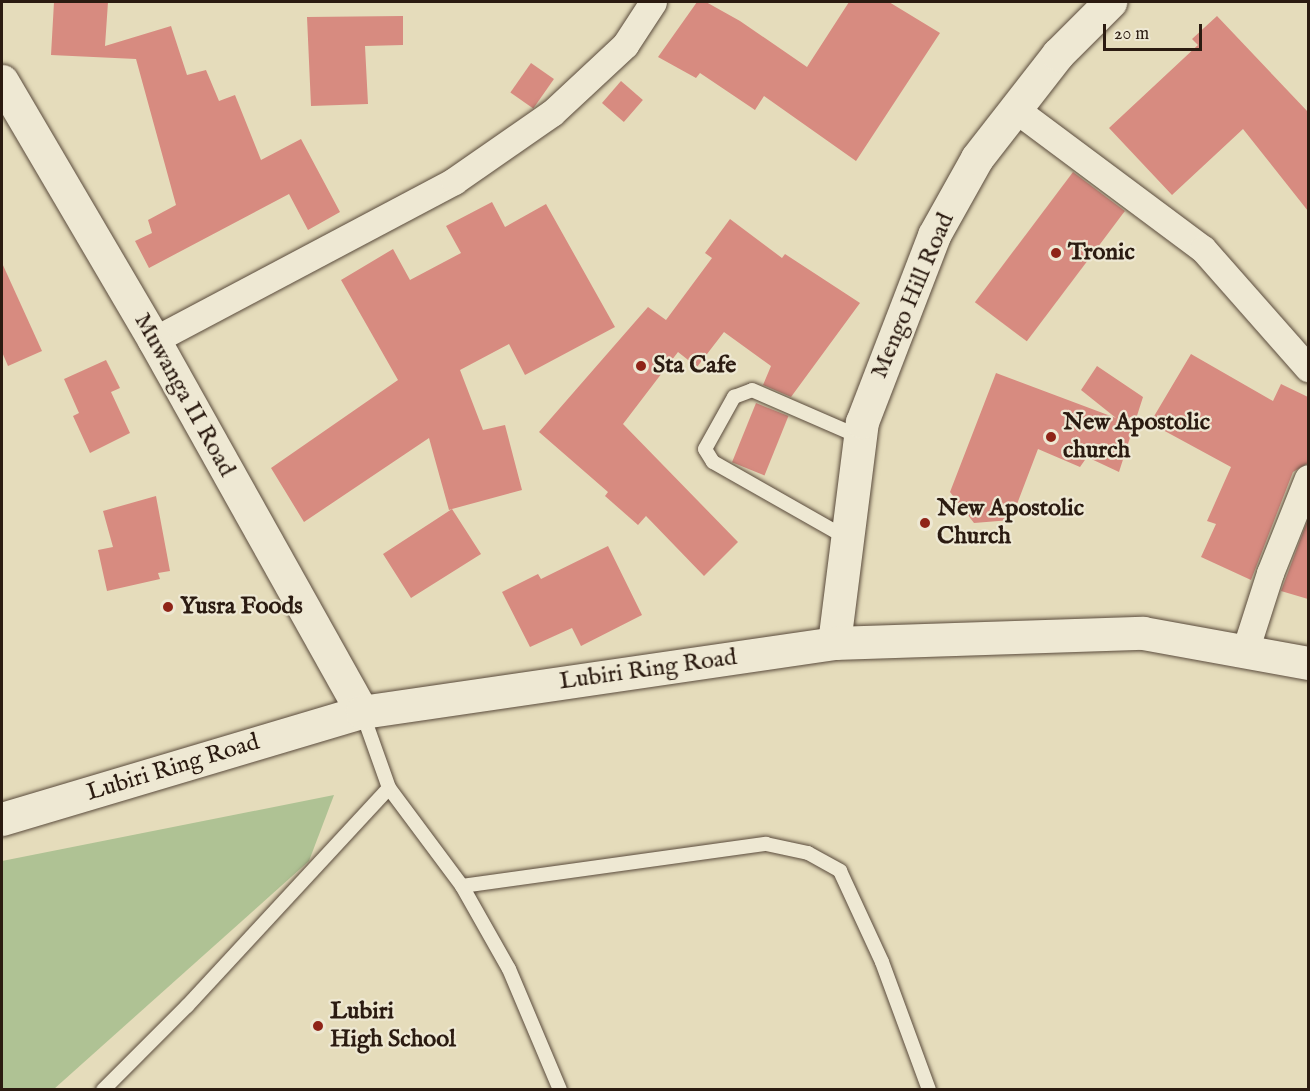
<!DOCTYPE html>
<style>
body{margin:0}
#map{position:relative;width:1310px;height:1091px;overflow:hidden;background:#e5dcbb;font-family:"IM FELL English",serif}
div>[style]{position:absolute}
.green>*{inset:0;background:#afc294}
.building>*{inset:0;background:#d78b80;transform-origin:0 0}
.roads{filter:drop-shadow(0 0 2px #5a4b3c) drop-shadow(0 0 2px #5a4b3c)}
.service>*{height:14px;margin:-7px;padding:0 7px;transform-origin:7px;border-radius:7px;background:#eee8d3}
.minor>*{height:27px;margin:-13.5px;padding:0 13.5px;transform-origin:13.5px;border-radius:13.5px;background:#eee8d3}
.tertiary>*{height:33px;margin:-16.5px;padding:0 16.5px;transform-origin:16.5px;border-radius:16.5px;background:#eee8d3}
.secondary>*{height:33px;margin:-16.5px;padding:0 16.5px;transform-origin:16.5px;border-radius:16.5px;background:#eee8d3}
.dots>*{width:16px;height:16px;translate:-50% -50%;box-sizing:border-box;border:3px solid #eee8d3;border-radius:50%}
span{translate:-50% -50%;white-space:nowrap;text-align:center;line-height:1.15;-webkit-text-stroke:4.5px #eee8d3;paint-order:stroke}
.poi-label{font-size:24px;color:#2b1b11;font-weight:700}
.left{translate:0 -50%;text-align:left}
.street-label{font-size:24px;color:#2b1b11}
.frame{position:absolute;inset:0;border:3px solid #2b1b11;pointer-events:none}
.scale{position:absolute;left:1103px;top:24px;width:99px;height:27px;box-sizing:border-box;border:3px solid #2b1b11;border-top:0;padding-left:8px;font-size:18px;line-height:21px;white-space:nowrap;color:#2b1b11;-webkit-text-stroke:4px #eee8d3;paint-order:stroke}
</style>
<div id="map">
<div class="green">
<i style="clip-path:polygon(334px 795px,309px 861px,54px 1089px,2px 1089px,2px 861px)"></i>
</div>
<div class="building">
<i style="clip-path:polygon(54px 2px,108px 2px,105px 46px,171px 26px,187px 75px,206px 70px,219px 101px,235px 95px,261px 160px,301px 139px,340px 212px,308px 230px,289px 194px,149px 268px,135px 241px,152px 233px,148px 220px,176px 205px,136px 59px,51px 55px)"></i>
<i style="clip-path:polygon(697px 2px,706px 2px,740px 21px,807px 67px,849px 2px,889px 2px,940px 33px,856px 161px,764px 96px,755px 110px,700px 73px,696px 78px,658px 57px)"></i>
<i style="clip-path:polygon(403px 16px,403px 45px,365px 46px,368px 104px,311px 106px,307px 17px)"></i>
<i style="clip-path:polygon(1217px 16px,1308px 112px,1308px 211px,1243px 129px,1172px 195px,1109px 128px,1198px 45px,1192px 39px)"></i>
<i style="left:531px;top:63px;width:28px;height:36px;rotate:35deg"></i>
<i style="left:621px;top:81px;width:29px;height:29px;rotate:41deg"></i>
<i style="left:1073px;top:172px;width:65px;height:163px;rotate:37deg"></i>
<i style="clip-path:polygon(492px 202px,505px 227px,546px 204px,615px 327px,525px 375px,509px 344px,460px 370px,483px 430px,505px 425px,522px 490px,452px 509px,481px 554px,411px 598px,383px 554px,452px 509px,449px 510px,429px 438px,304px 522px,271px 468px,398px 380px,341px 280px,393px 249px,410px 280px,461px 253px,446px 226px)"></i>
<i style="clip-path:polygon(730px 219px,782px 258px,785px 254px,860px 303px,791px 397px,763px 385px,771px 366px,724px 332px,697px 367px,678px 352px,623px 424px,738px 542px,704px 576px,646px 516px,638px 525px,605px 496px,608px 492px,539px 432px,648px 307px,666px 320px,712px 258px,705px 253px)"></i>
<i style="clip-path:polygon(2px 263px,42px 351px,8px 366px,2px 352px)"></i>
<i style="clip-path:polygon(1191px 354px,1273px 401px,1281px 384px,1308px 397px,1308px 463px,1293px 472px,1251px 580px,1201px 557px,1216px 524px,1207px 521px,1231px 467px,1150px 423px)"></i>
<i style="clip-path:polygon(106px 360px,120px 388px,111px 392px,130px 433px,90px 453px,73px 416px,79px 413px,64px 379px)"></i>
<i style="clip-path:polygon(1097px 366px,1143px 397px,1119px 472px,1087px 457px,1080px 467px,1038px 449px,1011px 520px,974px 523px,950px 492px,996px 373px,1116px 418px,1081px 390px)"></i>
<i style="left:756px;top:403px;width:35px;height:64px;rotate:22deg"></i>
<i style="clip-path:polygon(156px 496px,170px 571px,158px 573px,160px 579px,107px 591px,98px 550px,113px 547px,103px 511px)"></i>
<i style="clip-path:polygon(1308px 519px,1308px 599px,1281px 591px)"></i>
<i style="clip-path:polygon(608px 546px,642px 615px,581px 646px,572px 628px,530px 647px,502px 592px,538px 574px,541px 579px)"></i>
</div>
<div class="roads">
<div class="service">
<i style="left:845px;top:537px;width:152px;rotate:-150.4deg"></i>
<i style="left:713px;top:462px;width:15px;rotate:-122deg"></i>
<i style="left:705px;top:449px;width:60px;rotate:-60.9deg"></i>
<i style="left:734px;top:397px;width:19px;rotate:-21deg"></i>
<i style="left:752px;top:390px;width:116px;rotate:23.5deg"></i>
<i style="left:362px;top:712px;width:81px;rotate:70.4deg"></i>
<i style="left:389px;top:788px;width:122px;rotate:53.3deg"></i>
<i style="left:462px;top:886px;width:95px;rotate:60.5deg"></i>
<i style="left:509px;top:969px;width:131px;rotate:67.1deg"></i>
<i style="left:462px;top:886px;width:307px;rotate:-7.9deg"></i>
<i style="left:766px;top:844px;width:43px;rotate:12.1deg"></i>
<i style="left:808px;top:853px;width:37px;rotate:29deg"></i>
<i style="left:840px;top:871px;width:100px;rotate:65.2deg"></i>
<i style="left:882px;top:962px;width:136px;rotate:69.8deg"></i>
<i style="left:103px;top:1090px;width:119px;rotate:-45deg"></i>
<i style="left:187px;top:1006px;width:297px;rotate:-47.2deg"></i>
</div>
<div class="minor">
<i style="left:1015px;top:109px;width:234px;rotate:36.7deg"></i>
<i style="left:1203px;top:249px;width:159px;rotate:48.6deg"></i>
<i style="left:154px;top:340px;width:340px;rotate:-27.9deg"></i>
<i style="left:454px;top:181px;width:119px;rotate:-34.8deg"></i>
<i style="left:552px;top:113px;width:100px;rotate:-43deg"></i>
<i style="left:625px;top:45px;width:51px;rotate:-56.9deg"></i>
<i style="left:1245px;top:651px;width:82px;rotate:-72.2deg"></i>
<i style="left:1270px;top:573px;width:102px;rotate:-68.2deg"></i>
</div>
<div class="tertiary">
<i style="left:2px;top:81px;width:300px;rotate:59.6deg"></i>
<i style="left:154px;top:340px;width:426px;rotate:60.8deg"></i>
</div>
<div class="secondary">
<i style="left:834px;top:643px;width:223px;rotate:-82.8deg"></i>
<i style="left:862px;top:422px;width:200px;rotate:-68.9deg"></i>
<i style="left:934px;top:235px;width:88px;rotate:-60.8deg"></i>
<i style="left:977px;top:158px;width:132px;rotate:-52.1deg"></i>
<i style="left:1058px;top:54px;width:74px;rotate:-45deg"></i>
<i style="left:2px;top:819px;width:376px;rotate:-16.6deg"></i>
<i style="left:362px;top:712px;width:477px;rotate:-8.3deg"></i>
<i style="left:834px;top:643px;width:309px;rotate:-1.9deg"></i>
<i style="left:1143px;top:633px;width:168px;rotate:10.3deg"></i>
</div>
</div>
<div class="dots">
<i style="left:1056px;top:253px;background:#8f2418"></i>
<i style="left:641px;top:366px;background:#8f2418"></i>
<i style="left:1051px;top:437px;background:#8f2418"></i>
<i style="left:925px;top:523px;background:#8f2418"></i>
<i style="left:168px;top:607px;background:#8f2418"></i>
<i style="left:318px;top:1026px;background:#8f2418"></i>
</div>
<div class="poi-label">
<span class="left" style="left:1068px;top:253px">Tronic</span>
<span class="left" style="left:653px;top:366px">Sta Cafe</span>
<span class="left" style="left:1063px;top:437px">New Apostolic<br>church</span>
<span class="left" style="left:937px;top:523px">New Apostolic<br>Church</span>
<span class="left" style="left:180px;top:607px">Yusra Foods</span>
<span class="left" style="left:330px;top:1026px">Lubiri<br>High School</span>
</div>
<div class="street-label">
<span style="left:913px;top:296px;rotate:-67deg">Mengo Hill Road</span>
<span style="left:184px;top:395px;rotate:61deg">Muwanga II Road</span>
<span style="left:648px;top:670px;rotate:-8deg">Lubiri Ring Road</span>
<span style="left:173px;top:768px;rotate:-17deg">Lubiri Ring Road</span>
</div>
<div class="frame"></div>
<div class="scale">20 m</div>
</div>
